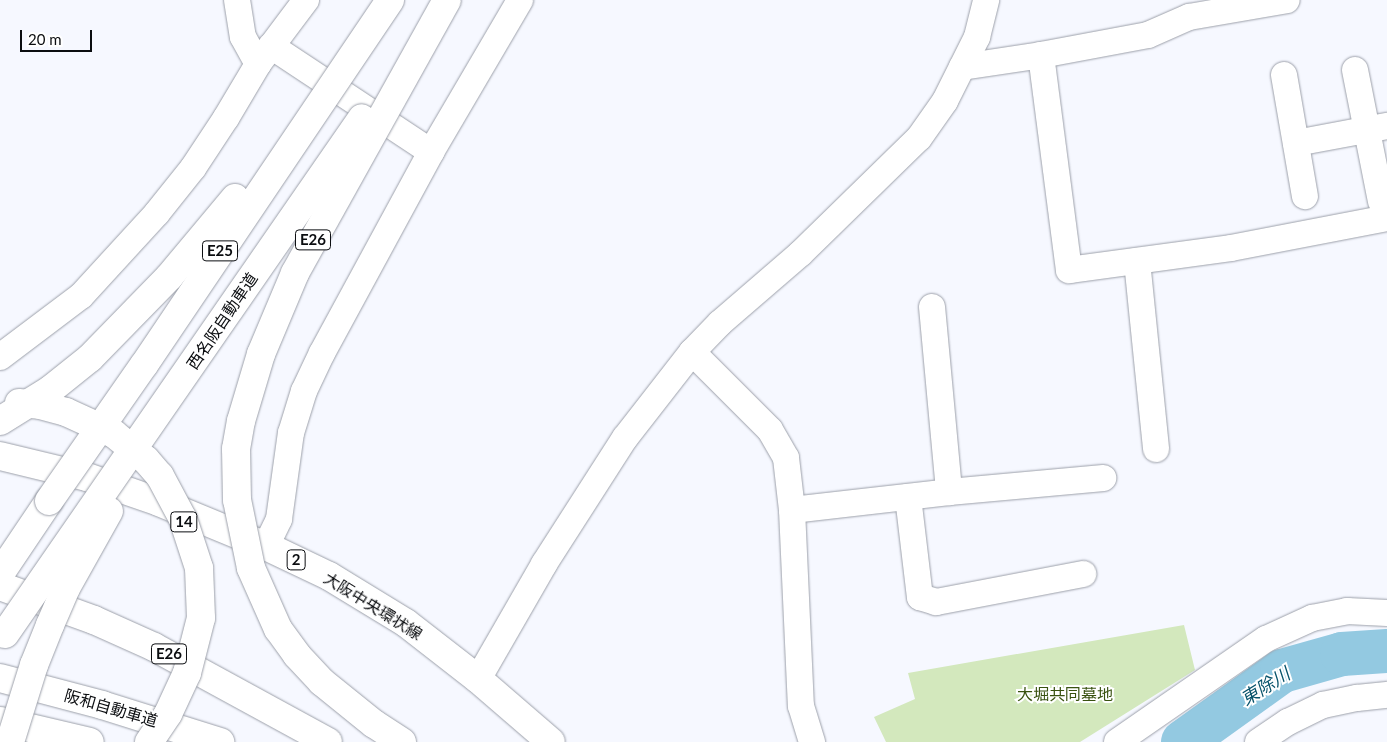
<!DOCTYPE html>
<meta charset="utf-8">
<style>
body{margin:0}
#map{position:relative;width:1387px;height:742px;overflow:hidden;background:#f6f8ff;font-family:Lato,"Noto Sans JP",sans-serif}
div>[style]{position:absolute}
.green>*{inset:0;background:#d3e8bd}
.river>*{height:44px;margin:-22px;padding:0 22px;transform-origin:22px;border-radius:22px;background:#93c9e1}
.roads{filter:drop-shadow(0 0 1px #9ca0aa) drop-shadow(0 0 1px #9ca0aa)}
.minor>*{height:26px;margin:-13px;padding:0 13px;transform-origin:13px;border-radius:13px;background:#fff}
.major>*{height:28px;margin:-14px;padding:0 14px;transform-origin:14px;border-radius:14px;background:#fff}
.highway>*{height:28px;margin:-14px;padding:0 14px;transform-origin:14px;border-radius:14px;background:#fff}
.bridges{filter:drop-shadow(0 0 1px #9ca0aa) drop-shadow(0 0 1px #9ca0aa)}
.highway-bridge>*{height:28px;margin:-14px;padding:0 14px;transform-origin:14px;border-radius:14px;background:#fff}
span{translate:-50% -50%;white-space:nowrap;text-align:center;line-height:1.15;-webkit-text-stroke:4px #fff;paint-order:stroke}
.shield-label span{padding:1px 4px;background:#fff;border:1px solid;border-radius:4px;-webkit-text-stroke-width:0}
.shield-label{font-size:15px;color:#0b0d10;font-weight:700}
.street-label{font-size:16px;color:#0b0d10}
.park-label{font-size:16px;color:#395210}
.water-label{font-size:18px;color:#06526a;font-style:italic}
.scale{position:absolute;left:20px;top:30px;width:72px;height:22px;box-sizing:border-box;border:2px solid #0b0d10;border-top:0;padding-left:6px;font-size:15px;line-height:18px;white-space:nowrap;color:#0b0d10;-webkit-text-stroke:4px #fff;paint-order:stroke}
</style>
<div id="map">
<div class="green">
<i style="clip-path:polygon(1184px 625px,1195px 670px,1080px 742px,886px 742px,874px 717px,915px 699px,908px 673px)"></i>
</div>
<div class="river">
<i style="left:1183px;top:742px;width:122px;rotate:-35.6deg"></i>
<i style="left:1282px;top:671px;width:62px;rotate:-15.8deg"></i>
<i style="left:1342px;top:654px;width:45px;rotate:-3.8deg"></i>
</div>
<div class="roads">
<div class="minor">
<i style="left:237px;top:0;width:37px;rotate:81deg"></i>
<i style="left:243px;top:37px;width:31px;rotate:61deg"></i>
<i style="left:271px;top:46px;width:192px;rotate:33.5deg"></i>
<i style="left:1041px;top:55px;width:217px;rotate:82.6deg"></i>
<i style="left:1069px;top:270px;width:163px;rotate:-7.7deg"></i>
<i style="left:1231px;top:248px;width:159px;rotate:-10.9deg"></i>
<i style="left:962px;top:67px;width:80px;rotate:-8.6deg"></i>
<i style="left:1041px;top:55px;width:109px;rotate:-10.6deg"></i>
<i style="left:1148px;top:35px;width:45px;rotate:-23.7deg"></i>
<i style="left:1189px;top:17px;width:99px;rotate:-9.8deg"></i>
<i style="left:1355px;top:70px;width:134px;rotate:78.8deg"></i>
<i style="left:1284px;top:75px;width:123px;rotate:80.2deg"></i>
<i style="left:1296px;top:143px;width:93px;rotate:-10.6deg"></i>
<i style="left:1137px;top:261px;width:189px;rotate:84.2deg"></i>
<i style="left:932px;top:307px;width:186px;rotate:84.7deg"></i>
<i style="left:692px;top:352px;width:110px;rotate:45deg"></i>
<i style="left:770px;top:430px;width:32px;rotate:60deg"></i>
<i style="left:786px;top:458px;width:52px;rotate:83.4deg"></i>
<i style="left:792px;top:510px;width:196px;rotate:87.4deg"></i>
<i style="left:801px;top:706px;width:38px;rotate:73deg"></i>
<i style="left:0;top:357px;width:101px;rotate:-37deg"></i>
<i style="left:81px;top:296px;width:113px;rotate:-47.5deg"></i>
<i style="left:157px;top:213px;width:58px;rotate:-51.3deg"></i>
<i style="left:193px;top:168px;width:60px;rotate:-56.6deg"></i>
<i style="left:226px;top:118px;width:63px;rotate:-59.3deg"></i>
<i style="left:258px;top:64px;width:80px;rotate:-53.1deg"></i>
<i style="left:908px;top:497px;width:101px;rotate:83.2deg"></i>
<i style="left:920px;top:597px;width:17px;rotate:17deg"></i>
<i style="left:936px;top:602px;width:150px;rotate:-10.8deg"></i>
<i style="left:792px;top:510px;width:158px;rotate:-6.5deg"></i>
<i style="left:949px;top:492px;width:155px;rotate:-5.2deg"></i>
<i style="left:266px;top:546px;width:30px;rotate:-64deg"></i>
<i style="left:279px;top:519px;width:87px;rotate:-82.1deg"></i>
<i style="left:291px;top:433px;width:44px;rotate:-72.8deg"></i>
<i style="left:304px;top:391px;width:42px;rotate:-64.7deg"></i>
<i style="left:322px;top:353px;width:229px;rotate:-61.5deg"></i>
<i style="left:431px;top:152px;width:176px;rotate:-59.6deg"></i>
<i style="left:478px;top:679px;width:133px;rotate:-60.1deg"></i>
<i style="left:544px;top:564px;width:150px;rotate:-57.3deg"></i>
<i style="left:625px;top:438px;width:109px;rotate:-52.1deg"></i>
<i style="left:692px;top:352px;width:40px;rotate:-46deg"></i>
<i style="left:720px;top:323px;width:106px;rotate:-40.8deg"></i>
<i style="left:800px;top:254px;width:166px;rotate:-44.3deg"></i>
<i style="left:919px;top:138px;width:45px;rotate:-54.9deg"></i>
<i style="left:945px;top:101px;width:72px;rotate:-63.4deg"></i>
<i style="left:977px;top:37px;width:38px;rotate:-76deg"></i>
<i style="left:1117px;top:742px;width:181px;rotate:-34.7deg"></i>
<i style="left:1266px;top:639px;width:51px;rotate:-24.5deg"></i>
<i style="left:1312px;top:618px;width:36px;rotate:-11deg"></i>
<i style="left:1347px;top:611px;width:40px;rotate:2.9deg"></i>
<i style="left:1258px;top:742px;width:36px;rotate:-34deg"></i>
<i style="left:1288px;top:722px;width:39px;rotate:-26deg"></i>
<i style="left:1323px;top:705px;width:35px;rotate:-12deg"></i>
<i style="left:1357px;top:698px;width:30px;rotate:-6deg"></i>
</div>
<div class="major">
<i style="left:0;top:456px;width:89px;rotate:13.6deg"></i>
<i style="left:87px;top:477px;width:76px;rotate:19.1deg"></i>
<i style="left:159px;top:502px;width:116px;rotate:22.4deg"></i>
<i style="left:266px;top:546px;width:70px;rotate:25.5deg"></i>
<i style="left:329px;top:576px;width:90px;rotate:31.4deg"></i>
<i style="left:406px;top:623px;width:91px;rotate:37.9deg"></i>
<i style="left:478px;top:679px;width:96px;rotate:40.8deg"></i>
</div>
<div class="highway">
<i style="left:0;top:574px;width:88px;rotate:-56.1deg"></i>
<i style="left:0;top:586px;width:100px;rotate:19.9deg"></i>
<i style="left:94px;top:620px;width:66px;rotate:24.2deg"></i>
<i style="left:154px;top:647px;width:198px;rotate:28.6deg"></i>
<i style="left:0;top:678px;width:106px;rotate:14.8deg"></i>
<i style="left:102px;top:705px;width:124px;rotate:17.4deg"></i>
<i style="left:0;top:721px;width:92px;rotate:13.1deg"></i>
</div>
</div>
<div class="bridges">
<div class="highway-bridge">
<i style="left:19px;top:403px;width:21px;rotate:5deg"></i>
<i style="left:40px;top:405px;width:27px;rotate:15deg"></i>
<i style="left:66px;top:412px;width:53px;rotate:24.6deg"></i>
<i style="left:114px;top:434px;width:41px;rotate:39.1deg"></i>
<i style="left:146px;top:460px;width:21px;rotate:49deg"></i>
<i style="left:160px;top:476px;width:49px;rotate:61.9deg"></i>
<i style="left:183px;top:519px;width:52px;rotate:71.9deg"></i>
<i style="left:199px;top:568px;width:50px;rotate:87.7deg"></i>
<i style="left:201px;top:618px;width:57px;rotate:104.3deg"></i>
<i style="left:187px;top:673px;width:45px;rotate:114.9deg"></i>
<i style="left:168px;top:714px;width:34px;rotate:124deg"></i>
<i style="left:0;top:421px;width:59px;rotate:-31.8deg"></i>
<i style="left:50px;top:390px;width:51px;rotate:-38.7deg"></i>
<i style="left:90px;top:358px;width:113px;rotate:-45.7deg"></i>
<i style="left:169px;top:277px;width:103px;rotate:-50.1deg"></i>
<i style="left:49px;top:501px;width:166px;rotate:-55.1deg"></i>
<i style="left:144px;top:365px;width:440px;rotate:-56deg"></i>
<i style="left:5px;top:634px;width:627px;rotate:-55.32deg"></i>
<i style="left:10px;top:742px;width:81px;rotate:-72.7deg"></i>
<i style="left:34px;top:665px;width:43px;rotate:-68.2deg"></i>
<i style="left:50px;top:625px;width:40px;rotate:-66.6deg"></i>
<i style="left:66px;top:588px;width:88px;rotate:-60.8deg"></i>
<i style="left:402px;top:742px;width:33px;rotate:-147deg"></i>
<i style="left:374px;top:724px;width:67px;rotate:-141.1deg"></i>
<i style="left:322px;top:682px;width:37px;rotate:-133deg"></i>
<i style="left:297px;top:655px;width:32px;rotate:-126deg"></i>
<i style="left:278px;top:629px;width:67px;rotate:-113.9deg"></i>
<i style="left:251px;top:568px;width:69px;rotate:-101.6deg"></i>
<i style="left:237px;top:500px;width:51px;rotate:-91.1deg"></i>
<i style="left:236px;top:449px;width:28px;rotate:-80deg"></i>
<i style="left:241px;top:421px;width:70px;rotate:-73.4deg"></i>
<i style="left:261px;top:354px;width:88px;rotate:-67.2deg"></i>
<i style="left:295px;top:273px;width:312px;rotate:-60.9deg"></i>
</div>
</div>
<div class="shield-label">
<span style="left:313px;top:240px">E26</span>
<span style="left:220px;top:251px">E25</span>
<span style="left:184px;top:522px">14</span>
<span style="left:296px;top:560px">2</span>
<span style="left:169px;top:654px">E26</span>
</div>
<div class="street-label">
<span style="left:222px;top:321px;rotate:-56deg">西名阪自動車道</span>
<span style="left:373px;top:606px;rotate:32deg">大阪中央環状線</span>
<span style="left:111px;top:708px;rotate:16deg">阪和自動車道</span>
</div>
<div class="park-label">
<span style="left:1065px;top:694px">大堀共同墓地</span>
</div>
<div class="water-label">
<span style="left:1265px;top:686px;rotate:-32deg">東除川</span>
</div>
<div class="scale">20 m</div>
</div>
